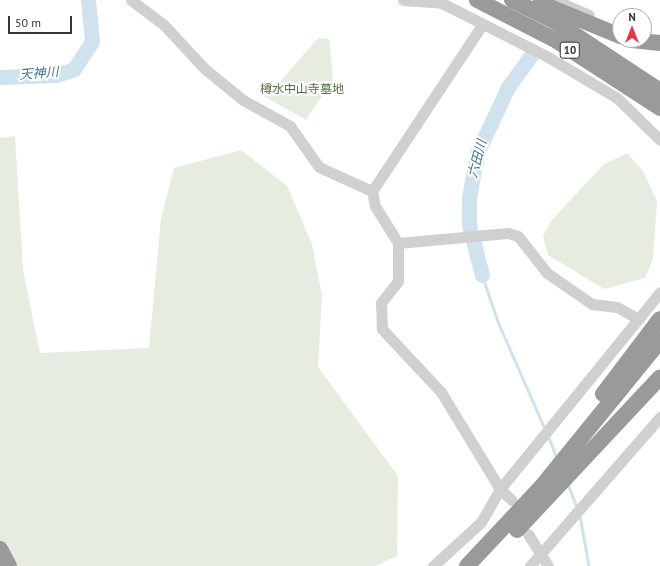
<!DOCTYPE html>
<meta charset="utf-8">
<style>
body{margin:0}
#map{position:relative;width:660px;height:566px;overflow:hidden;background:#fff;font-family:"PT Sans","Noto Sans JP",sans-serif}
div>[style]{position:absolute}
.green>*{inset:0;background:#e6ecdf}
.stream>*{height:2.5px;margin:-1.25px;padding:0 1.25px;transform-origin:1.25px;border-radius:1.25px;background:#cfe2ee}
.river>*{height:15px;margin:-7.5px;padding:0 7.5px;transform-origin:7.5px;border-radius:7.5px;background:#cfe2ee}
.minor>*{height:11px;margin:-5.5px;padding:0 5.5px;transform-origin:5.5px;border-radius:5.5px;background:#d0d0d0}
.highway>*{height:16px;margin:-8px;padding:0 8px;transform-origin:8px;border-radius:8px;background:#9a9a9a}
span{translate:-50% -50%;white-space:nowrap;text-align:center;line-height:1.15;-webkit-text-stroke:4px #fff;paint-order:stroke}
.shield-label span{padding:1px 3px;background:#fff;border:1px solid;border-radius:3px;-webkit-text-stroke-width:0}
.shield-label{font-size:11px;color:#333;font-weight:700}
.park-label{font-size:12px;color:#56703f}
.water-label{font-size:13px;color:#3f7597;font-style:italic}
.north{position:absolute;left:612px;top:8px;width:40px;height:40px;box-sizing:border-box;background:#fff;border:1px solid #adadad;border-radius:50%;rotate:0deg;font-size:11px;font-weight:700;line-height:16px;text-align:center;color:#333}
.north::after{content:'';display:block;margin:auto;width:14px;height:18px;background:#e63946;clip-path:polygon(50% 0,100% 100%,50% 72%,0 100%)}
.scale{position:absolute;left:8px;top:16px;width:64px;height:18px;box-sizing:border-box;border:2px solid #333;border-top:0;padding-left:5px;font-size:12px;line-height:14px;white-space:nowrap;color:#333;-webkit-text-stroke:3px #fff;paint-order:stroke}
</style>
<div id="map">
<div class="green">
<i style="clip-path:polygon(318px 38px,329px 39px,333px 79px,306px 120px,262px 95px,280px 82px)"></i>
<i style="clip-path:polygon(15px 136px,23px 270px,40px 353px,149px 348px,161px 219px,174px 168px,241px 150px,287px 186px,312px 244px,322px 295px,318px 367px,398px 476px,397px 556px,375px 566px,0 566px,0 138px)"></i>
<i style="clip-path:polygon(627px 153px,643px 171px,657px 201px,653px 259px,645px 278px,604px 289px,548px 255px,543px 236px,551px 221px,603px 165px)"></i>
</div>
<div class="stream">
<i style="left:482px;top:275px;width:52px;rotate:70.9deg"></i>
<i style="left:499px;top:324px;width:115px;rotate:66.3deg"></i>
<i style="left:548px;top:435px;width:26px;rotate:69deg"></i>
<i style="left:568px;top:484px;width:25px;rotate:69deg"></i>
<i style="left:580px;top:515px;width:52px;rotate:80deg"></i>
</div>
<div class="river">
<i style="left:0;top:77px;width:56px;rotate:-2deg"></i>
<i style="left:56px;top:75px;width:19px;rotate:-18deg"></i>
<i style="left:74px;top:69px;width:33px;rotate:-57deg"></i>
<i style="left:92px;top:41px;width:41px;rotate:-95.6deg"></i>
<i style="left:482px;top:275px;width:52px;rotate:-104.6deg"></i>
<i style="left:469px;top:225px;width:27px;rotate:-90deg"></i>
<i style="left:469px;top:198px;width:46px;rotate:-79.9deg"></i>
<i style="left:477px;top:153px;width:73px;rotate:-64.8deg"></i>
<i style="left:508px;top:87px;width:41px;rotate:-54deg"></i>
</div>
<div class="minor">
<i style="left:131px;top:0;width:41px;rotate:37.1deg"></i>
<i style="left:164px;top:25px;width:60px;rotate:47deg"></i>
<i style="left:205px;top:69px;width:49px;rotate:39.2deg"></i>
<i style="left:243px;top:100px;width:54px;rotate:29deg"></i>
<i style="left:290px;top:126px;width:50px;rotate:54.7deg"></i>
<i style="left:319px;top:167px;width:58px;rotate:24.4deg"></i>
<i style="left:403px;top:0;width:39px;rotate:4deg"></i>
<i style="left:442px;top:3px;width:119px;rotate:27deg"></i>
<i style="left:548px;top:57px;width:80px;rotate:30.7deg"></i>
<i style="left:617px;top:98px;width:60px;rotate:44.3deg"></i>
<i style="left:555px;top:0;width:37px;rotate:24deg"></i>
<i style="left:482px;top:25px;width:199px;rotate:123.5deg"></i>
<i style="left:372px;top:191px;width:15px;rotate:79deg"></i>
<i style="left:375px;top:206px;width:44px;rotate:58.1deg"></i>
<i style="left:398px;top:243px;width:38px;rotate:90deg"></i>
<i style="left:398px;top:281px;width:28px;rotate:128deg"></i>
<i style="left:381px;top:303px;width:26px;rotate:88deg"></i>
<i style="left:382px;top:329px;width:86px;rotate:46.9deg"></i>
<i style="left:441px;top:392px;width:114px;rotate:58.7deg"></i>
<i style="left:500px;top:489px;width:16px;rotate:43deg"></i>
<i style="left:398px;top:243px;width:110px;rotate:-5.2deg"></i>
<i style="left:508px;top:233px;width:10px;rotate:17deg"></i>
<i style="left:518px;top:236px;width:47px;rotate:51.9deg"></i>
<i style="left:547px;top:273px;width:55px;rotate:34.6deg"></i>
<i style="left:592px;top:304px;width:25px;rotate:7deg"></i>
<i style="left:617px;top:307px;width:25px;rotate:29deg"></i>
<i style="left:528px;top:534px;width:38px;rotate:58deg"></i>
<i style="left:433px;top:566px;width:65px;rotate:-42.5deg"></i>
<i style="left:481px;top:522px;width:38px;rotate:-60deg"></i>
<i style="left:500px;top:489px;width:254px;rotate:-50.9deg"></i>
<i style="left:530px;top:566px;width:198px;rotate:-48.9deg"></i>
</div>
<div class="highway">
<i style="left:477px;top:0;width:90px;rotate:27.1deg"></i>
<i style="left:557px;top:41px;width:123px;rotate:33deg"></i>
<i style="left:512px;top:0;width:47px;rotate:26.6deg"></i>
<i style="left:554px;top:21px;width:127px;rotate:33.4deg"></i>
<i style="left:540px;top:3px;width:87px;rotate:22.4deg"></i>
<i style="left:632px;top:40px;width:28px;rotate:6deg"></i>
<i style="left:603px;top:394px;width:94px;rotate:-52.8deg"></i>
<i style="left:517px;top:530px;width:209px;rotate:-46.9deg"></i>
<i style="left:0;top:549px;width:19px;rotate:62deg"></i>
<i style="left:467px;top:566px;width:110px;rotate:-46.8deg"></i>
<i style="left:542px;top:486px;width:187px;rotate:-50.9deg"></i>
</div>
<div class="shield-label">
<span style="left:570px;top:50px">10</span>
</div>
<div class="park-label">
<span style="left:302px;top:89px">樽水中山寺墓地</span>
</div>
<div class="water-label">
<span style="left:39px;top:74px;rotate:-4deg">天神川</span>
<span style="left:478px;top:159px;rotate:-75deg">六田川</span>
</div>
<div class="north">N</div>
<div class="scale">50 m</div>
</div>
